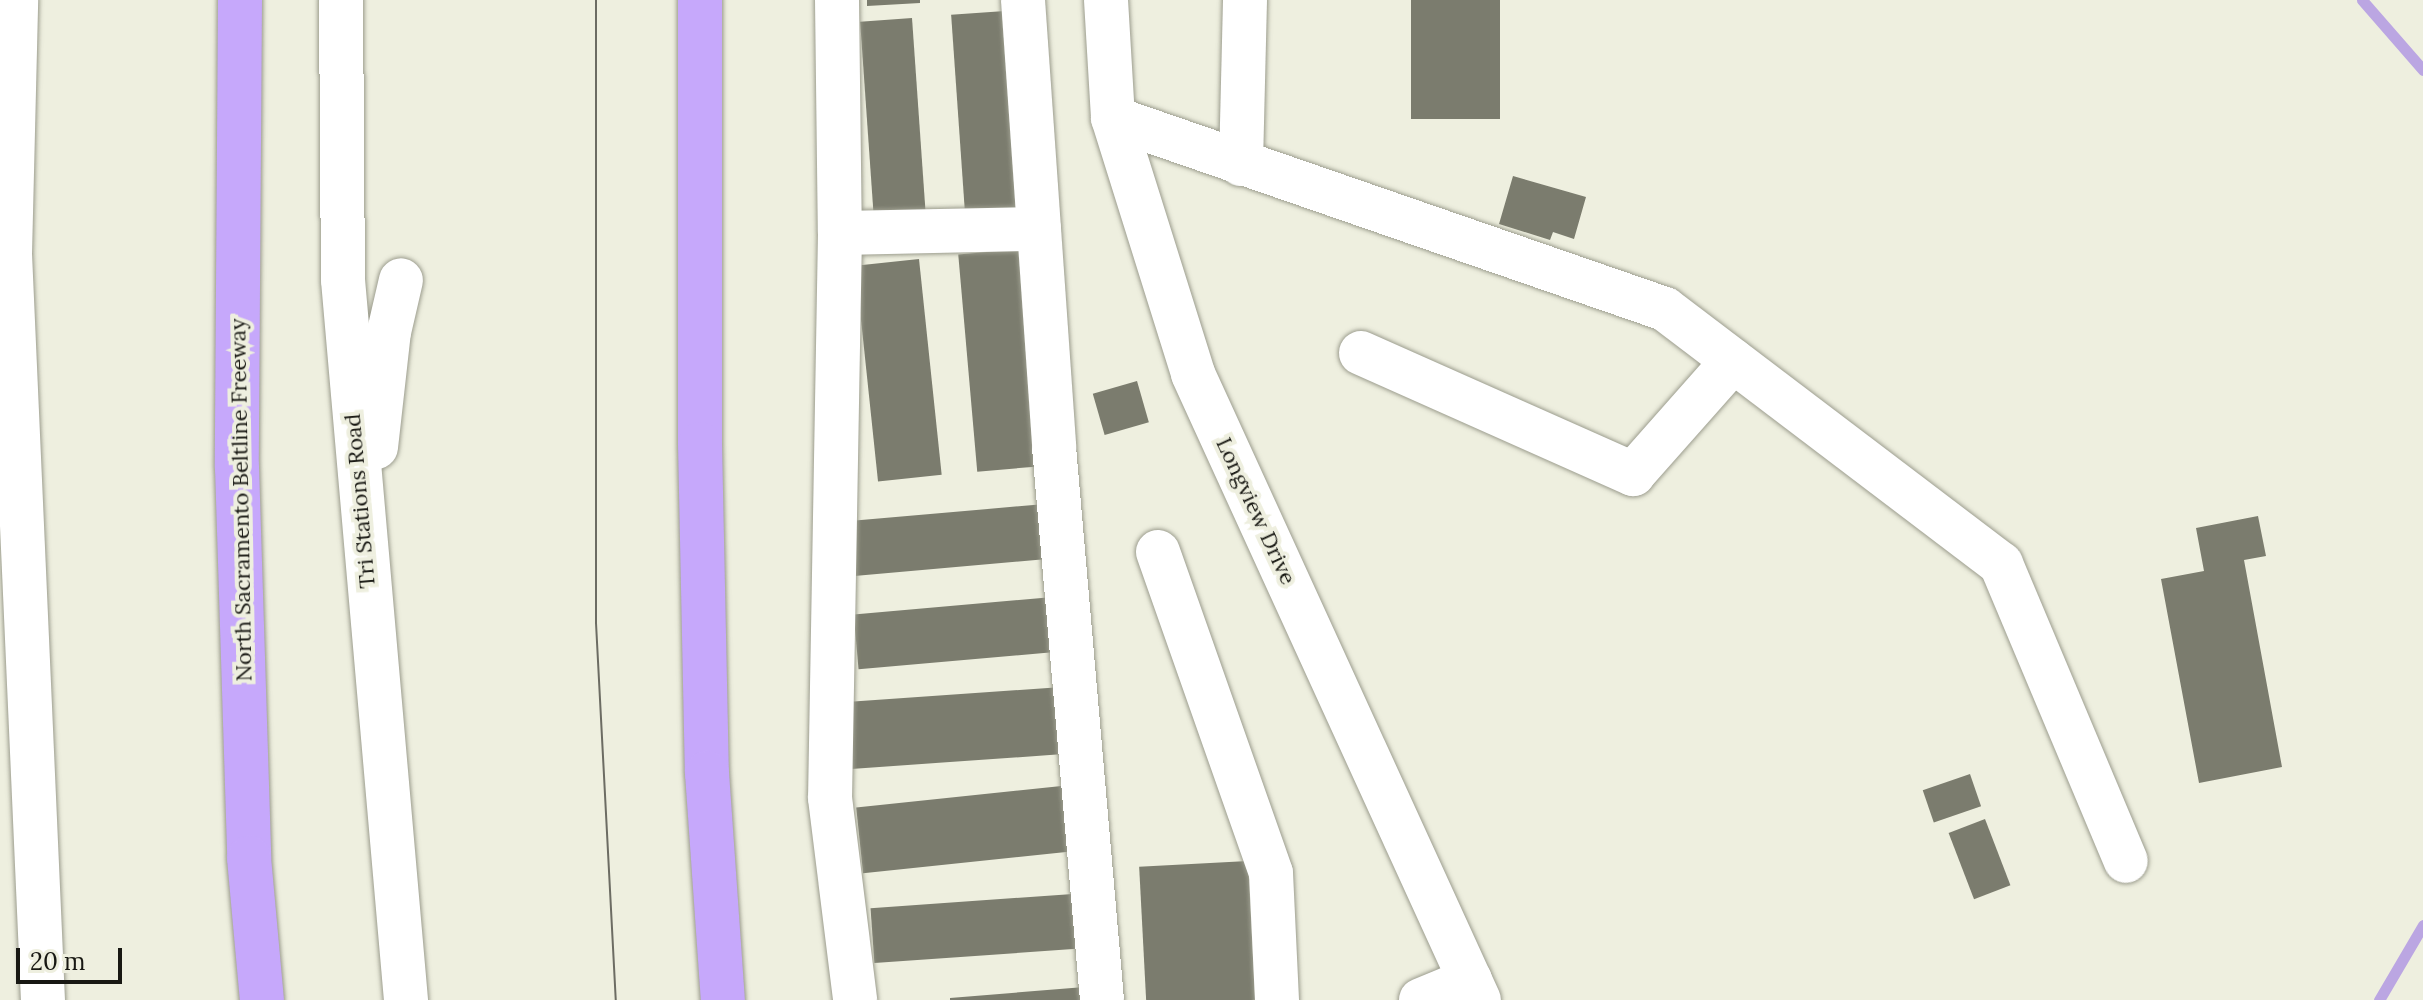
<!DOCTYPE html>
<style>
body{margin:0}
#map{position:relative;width:2423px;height:1000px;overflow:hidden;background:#eeefdf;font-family:Lora,serif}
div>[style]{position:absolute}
.stream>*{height:11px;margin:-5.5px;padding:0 5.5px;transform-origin:5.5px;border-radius:5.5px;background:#bba6e2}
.building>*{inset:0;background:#7b7c6e;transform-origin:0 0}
.roads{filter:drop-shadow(0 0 2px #9c9d8e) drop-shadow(0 0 2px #9c9d8e)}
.minor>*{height:44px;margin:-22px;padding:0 22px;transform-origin:22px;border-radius:22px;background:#fff}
.highway>*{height:44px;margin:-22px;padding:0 22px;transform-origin:22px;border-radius:22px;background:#c6a8fb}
.tram>*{height:2px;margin:-1px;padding:0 1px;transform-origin:1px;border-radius:1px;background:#6c6c63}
span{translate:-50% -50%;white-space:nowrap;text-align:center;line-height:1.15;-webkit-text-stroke:8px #eeefdf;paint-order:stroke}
.street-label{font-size:22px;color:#181813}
.scale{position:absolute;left:16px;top:948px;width:106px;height:36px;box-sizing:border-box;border:4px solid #181813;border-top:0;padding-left:10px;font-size:24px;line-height:28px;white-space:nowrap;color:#181813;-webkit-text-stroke:6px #eeefdf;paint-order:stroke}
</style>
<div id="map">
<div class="stream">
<i style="left:2362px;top:0;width:93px;rotate:48.9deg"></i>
<i style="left:2379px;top:1000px;width:87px;rotate:-59.6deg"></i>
</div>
<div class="building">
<i style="clip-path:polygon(867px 0,920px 0,920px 3px,867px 6px)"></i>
<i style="left:1411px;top:0;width:89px;height:119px"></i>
<i style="left:1005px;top:11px;width:201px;height:54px;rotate:86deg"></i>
<i style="left:912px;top:18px;width:200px;height:52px;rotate:86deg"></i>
<i style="clip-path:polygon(1513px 176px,1586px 197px,1574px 239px,1553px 232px,1550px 240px,1499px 224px)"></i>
<i style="left:1022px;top:249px;width:218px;height:64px;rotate:85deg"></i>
<i style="left:919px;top:259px;width:217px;height:64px;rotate:84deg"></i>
<i style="left:1137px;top:381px;width:43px;height:46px;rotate:74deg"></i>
<i style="left:1045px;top:504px;width:55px;height:199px;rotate:85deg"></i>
<i style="clip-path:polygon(2258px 516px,2266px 556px,2244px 560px,2282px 767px,2199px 783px,2161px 579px,2204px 571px,2196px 528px)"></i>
<i style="left:1053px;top:597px;width:55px;height:200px;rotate:85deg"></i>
<i style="left:1062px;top:687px;width:67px;height:216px;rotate:86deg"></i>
<i style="left:1970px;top:774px;width:34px;height:50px;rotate:71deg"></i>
<i style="left:1071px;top:785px;width:66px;height:216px;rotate:84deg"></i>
<i style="left:1985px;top:819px;width:71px;height:39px;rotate:69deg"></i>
<i style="left:1248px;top:861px;width:139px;height:109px;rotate:87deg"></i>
<i style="left:1087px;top:893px;width:55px;height:217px;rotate:86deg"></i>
<i style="clip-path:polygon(1097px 986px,1098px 1000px,950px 1000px,950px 998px)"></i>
</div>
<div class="roads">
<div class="minor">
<i style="left:341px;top:0;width:280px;rotate:89.6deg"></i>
<i style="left:343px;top:280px;width:723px;rotate:85deg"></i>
<i style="left:837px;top:0;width:233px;rotate:89.3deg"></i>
<i style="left:840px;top:233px;width:565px;rotate:91.01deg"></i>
<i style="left:830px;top:798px;width:204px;rotate:82.9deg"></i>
<i style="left:1023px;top:0;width:448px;rotate:86deg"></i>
<i style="left:1054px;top:447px;width:555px;rotate:85.04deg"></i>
<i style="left:1106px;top:0;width:118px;rotate:86.6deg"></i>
<i style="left:1113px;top:118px;width:268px;rotate:72.6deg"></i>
<i style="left:1193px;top:374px;width:688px;rotate:65.45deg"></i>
<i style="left:1113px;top:118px;width:584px;rotate:19.09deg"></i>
<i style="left:1665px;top:309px;width:422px;rotate:37.2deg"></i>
<i style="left:2001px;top:564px;width:322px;rotate:67.2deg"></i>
<i style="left:1241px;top:164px;width:164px;rotate:-88.6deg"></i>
<i style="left:840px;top:233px;width:199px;rotate:-1.2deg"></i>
<i style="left:0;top:254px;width:10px"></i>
<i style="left:10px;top:254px;width:747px;rotate:87.47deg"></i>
<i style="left:10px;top:254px;width:254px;rotate:-88.6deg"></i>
<i style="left:1361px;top:353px;width:298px;rotate:24deg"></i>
<i style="left:1633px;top:474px;width:151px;rotate:-48.5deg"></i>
<i style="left:376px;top:447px;width:116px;rotate:-83.6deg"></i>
<i style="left:389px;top:332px;width:53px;rotate:-77deg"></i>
<i style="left:1158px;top:552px;width:340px;rotate:70.6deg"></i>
<i style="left:1271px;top:873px;width:127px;rotate:87.3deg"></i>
<i style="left:1421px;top:1000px;width:53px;rotate:-22.2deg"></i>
</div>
<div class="highway">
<i style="left:240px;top:0;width:467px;rotate:90.4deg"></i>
<i style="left:237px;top:467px;width:391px;rotate:88.2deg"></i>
<i style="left:249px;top:858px;width:143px;rotate:84.8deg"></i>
<i style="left:700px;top:0;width:444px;rotate:90deg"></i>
<i style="left:700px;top:444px;width:329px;rotate:88.8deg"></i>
<i style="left:707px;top:773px;width:228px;rotate:86deg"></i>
</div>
</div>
<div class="tram">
<i style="left:596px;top:0;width:623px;rotate:90deg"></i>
<i style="left:596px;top:623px;width:378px;rotate:87deg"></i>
</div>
<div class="street-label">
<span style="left:241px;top:500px;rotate:-91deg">North Sacramento Beltline Freeway</span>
<span style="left:360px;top:501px;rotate:-95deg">Tri Stations Road</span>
<span style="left:1256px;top:511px;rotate:65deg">Longview Drive</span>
</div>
<div class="scale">20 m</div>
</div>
